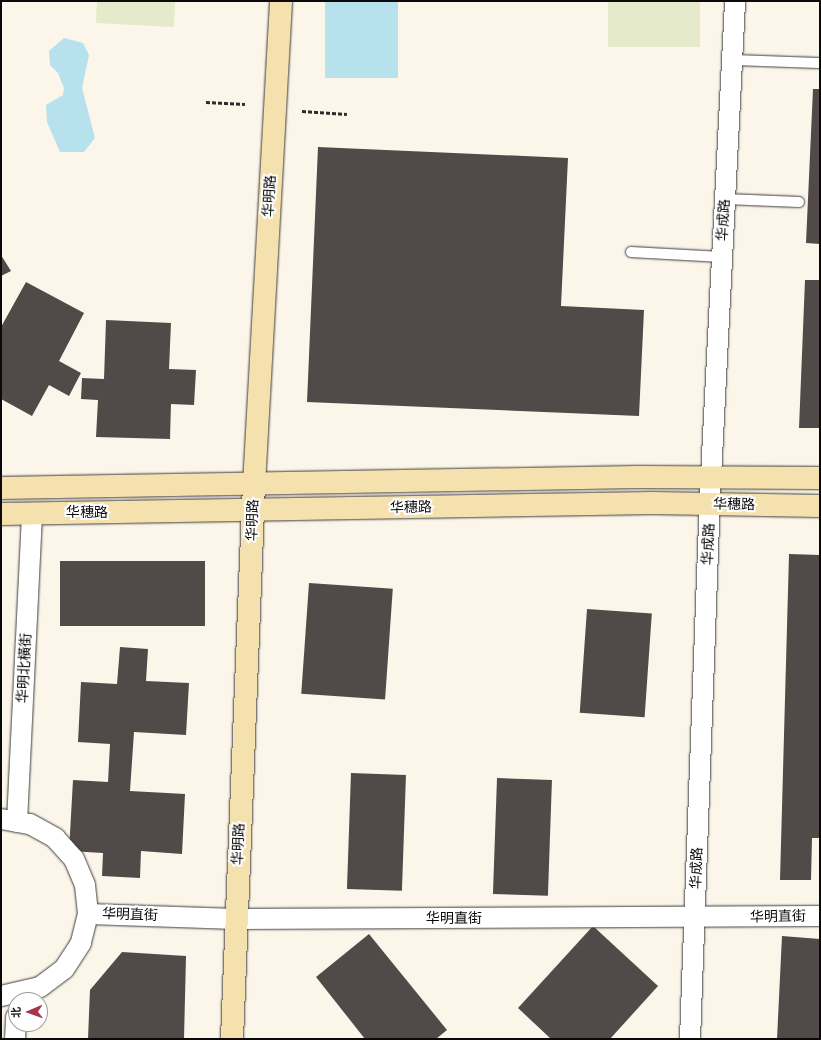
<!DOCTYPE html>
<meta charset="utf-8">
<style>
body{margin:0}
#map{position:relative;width:821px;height:1040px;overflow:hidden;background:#fcf6ea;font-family:Spectral,"Noto Sans SC",serif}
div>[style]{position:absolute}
.pitch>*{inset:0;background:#e4eaca;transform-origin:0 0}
.water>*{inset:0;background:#b6e1ed;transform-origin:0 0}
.building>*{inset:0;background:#514a48;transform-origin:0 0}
.path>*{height:2.5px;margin-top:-1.25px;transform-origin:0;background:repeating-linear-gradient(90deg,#2c2c2c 0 4px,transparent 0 6px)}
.roads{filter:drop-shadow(0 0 1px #3d3d3d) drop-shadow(0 0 1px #3d3d3d)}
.lane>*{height:10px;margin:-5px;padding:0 5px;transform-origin:5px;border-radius:5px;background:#fff}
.street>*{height:20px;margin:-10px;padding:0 10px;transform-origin:10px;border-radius:10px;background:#fff}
.secondary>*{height:22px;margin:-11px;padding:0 11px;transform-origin:11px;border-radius:11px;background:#f4e1ae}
span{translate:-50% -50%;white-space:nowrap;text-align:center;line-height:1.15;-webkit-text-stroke:4px #fff;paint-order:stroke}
.street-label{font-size:14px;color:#0a0a0a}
.frame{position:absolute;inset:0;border:2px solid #0a0a0a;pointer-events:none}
.north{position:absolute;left:8px;top:992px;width:40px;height:40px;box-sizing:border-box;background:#fff;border:1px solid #9d9d9d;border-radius:50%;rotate:268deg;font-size:11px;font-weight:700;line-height:16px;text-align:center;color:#0a0a0a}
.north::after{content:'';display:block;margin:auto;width:14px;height:18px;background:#a6364d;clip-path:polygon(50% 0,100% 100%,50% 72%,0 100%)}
</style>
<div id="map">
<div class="pitch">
<i style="clip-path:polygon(97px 1px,175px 1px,174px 27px,96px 23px)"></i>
<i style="left:608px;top:1px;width:92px;height:46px"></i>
</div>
<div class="water">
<i style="left:325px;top:1px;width:73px;height:77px"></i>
<i style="clip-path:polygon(64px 38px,83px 43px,89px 55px,82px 88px,95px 138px,84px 152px,60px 152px,47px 122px,46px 105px,63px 95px,64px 88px,58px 73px,50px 65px,49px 51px)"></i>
</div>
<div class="building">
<i style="clip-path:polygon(813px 89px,820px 89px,820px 244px,806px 243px)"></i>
<i style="clip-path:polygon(318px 147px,568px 158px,561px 306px,644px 310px,639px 416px,307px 402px)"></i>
<i style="clip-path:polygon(1px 255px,11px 271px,1px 276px)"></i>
<i style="clip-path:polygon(805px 280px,820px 280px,820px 428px,799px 428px)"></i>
<i style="clip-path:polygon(26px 282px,84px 313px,59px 361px,81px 373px,69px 396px,49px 385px,32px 416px,1px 399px,1px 327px)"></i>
<i style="clip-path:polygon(106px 320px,171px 323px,169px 369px,196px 370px,194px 405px,171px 404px,170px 439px,96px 437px,98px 400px,81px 399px,82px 378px,104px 379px)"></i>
<i style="clip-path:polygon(789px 554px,820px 555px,820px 838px,812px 838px,811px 880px,780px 880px)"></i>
<i style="left:60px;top:561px;width:145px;height:65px"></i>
<i style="left:309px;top:583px;width:84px;height:111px;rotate:4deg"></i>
<i style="left:587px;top:609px;width:65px;height:104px;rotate:4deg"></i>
<i style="clip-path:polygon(120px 647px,148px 649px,146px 681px,189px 683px,186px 735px,134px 732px,130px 791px,185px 794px,182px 854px,141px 851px,140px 878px,102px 876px,103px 853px,69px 851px,73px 780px,108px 782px,110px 744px,78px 742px,81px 682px,117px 684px)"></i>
<i style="left:351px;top:773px;width:55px;height:116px;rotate:2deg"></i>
<i style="left:497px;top:778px;width:55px;height:116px;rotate:2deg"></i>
<i style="clip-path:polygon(593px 926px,658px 986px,610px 1039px,551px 1039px,518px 1008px)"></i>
<i style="clip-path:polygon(369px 934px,447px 1030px,436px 1039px,365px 1039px,316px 977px)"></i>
<i style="clip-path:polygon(782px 936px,820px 939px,820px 1039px,777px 1039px)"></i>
<i style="clip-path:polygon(122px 952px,186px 956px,184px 1039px,88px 1039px,90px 990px)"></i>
</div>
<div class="path">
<i style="left:206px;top:102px;width:39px;rotate:3deg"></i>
<i style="left:302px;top:111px;width:45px;rotate:3.8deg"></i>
</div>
<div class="roads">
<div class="lane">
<i style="left:732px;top:60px;width:88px;rotate:2deg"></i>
<i style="left:725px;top:199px;width:74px;rotate:2.3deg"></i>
<i style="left:631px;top:252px;width:91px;rotate:3.1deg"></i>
</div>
<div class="street">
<i style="left:1px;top:819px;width:29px;rotate:10deg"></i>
<i style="left:30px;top:824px;width:29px;rotate:29deg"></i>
<i style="left:55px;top:838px;width:28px;rotate:48deg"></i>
<i style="left:74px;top:859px;width:28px;rotate:67deg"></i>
<i style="left:85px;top:885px;width:29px;rotate:84deg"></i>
<i style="left:88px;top:914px;width:30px;rotate:104deg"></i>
<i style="left:81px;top:943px;width:31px;rotate:123deg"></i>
<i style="left:64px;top:969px;width:30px;rotate:143deg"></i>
<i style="left:40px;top:987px;width:40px;rotate:167deg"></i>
<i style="left:17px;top:822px;width:308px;rotate:-87.2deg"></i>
<i style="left:88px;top:914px;width:148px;rotate:1.9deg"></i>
<i style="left:236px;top:919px;width:584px;rotate:-0.29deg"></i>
<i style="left:15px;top:1039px;width:22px;rotate:-87deg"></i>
<i style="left:690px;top:1039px;width:543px;rotate:-87.89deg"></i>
<i style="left:710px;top:496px;width:496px;rotate:-87.1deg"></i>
</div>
<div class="secondary">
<i style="left:1px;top:488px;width:636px;rotate:-0.99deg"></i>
<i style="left:637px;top:477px;width:183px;rotate:0.3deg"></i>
<i style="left:1px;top:514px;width:652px;rotate:-0.97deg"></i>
<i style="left:653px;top:503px;width:167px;rotate:1deg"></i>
<i style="left:232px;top:1039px;width:554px;rotate:-87.73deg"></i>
<i style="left:254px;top:485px;width:485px;rotate:-86.8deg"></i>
</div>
</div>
<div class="street-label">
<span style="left:270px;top:196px;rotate:-87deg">华明路</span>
<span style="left:724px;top:220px;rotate:-87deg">华成路</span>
<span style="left:734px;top:505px;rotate:1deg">华穗路</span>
<span style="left:411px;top:508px;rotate:-1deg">华穗路</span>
<span style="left:87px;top:513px">华穗路</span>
<span style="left:253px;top:520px;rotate:-88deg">华明路</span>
<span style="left:709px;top:544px;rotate:-88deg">华成路</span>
<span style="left:25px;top:668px;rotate:-87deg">华明北橫街</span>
<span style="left:239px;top:844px;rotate:-88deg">华明路</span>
<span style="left:697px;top:868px;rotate:-88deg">华成路</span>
<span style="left:130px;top:915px;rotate:2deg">华明直街</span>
<span style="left:778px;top:917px;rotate:-1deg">华明直街</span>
<span style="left:454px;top:919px">华明直街</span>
</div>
<div class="frame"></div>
<div class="north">北</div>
</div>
